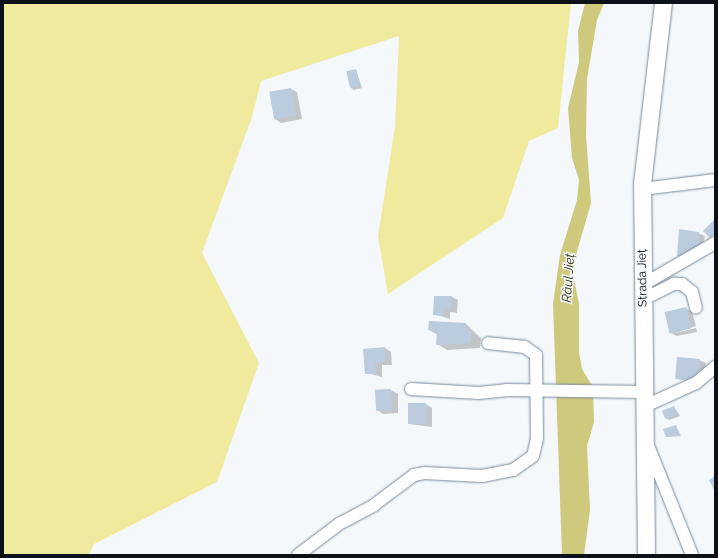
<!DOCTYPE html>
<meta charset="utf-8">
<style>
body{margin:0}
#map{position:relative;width:718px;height:558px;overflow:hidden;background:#f4f8fb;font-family:Raleway,sans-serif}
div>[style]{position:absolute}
.green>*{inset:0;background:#f0ea9f}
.water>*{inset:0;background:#cfc97e}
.shadow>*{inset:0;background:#0003}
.building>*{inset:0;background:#baccde;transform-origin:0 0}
.roads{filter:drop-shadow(0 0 1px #798a9a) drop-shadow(0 0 1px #798a9a)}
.minor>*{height:12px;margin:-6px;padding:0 6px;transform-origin:6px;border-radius:6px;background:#fff}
.secondary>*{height:17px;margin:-8.5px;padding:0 8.5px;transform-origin:8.5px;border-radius:8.5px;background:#fff}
span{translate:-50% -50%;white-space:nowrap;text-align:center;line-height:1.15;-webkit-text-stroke:3px #f4f8fb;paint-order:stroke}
.street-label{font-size:12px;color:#0b1117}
.water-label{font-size:13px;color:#33300f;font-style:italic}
.frame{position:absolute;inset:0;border:4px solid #0b1117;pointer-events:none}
</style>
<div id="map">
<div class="green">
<i style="clip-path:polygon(3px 3px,571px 3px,558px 128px,529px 141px,503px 218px,388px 294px,378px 236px,395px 127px,399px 36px,261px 81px,252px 117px,202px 253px,259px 363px,217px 482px,94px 544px,89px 555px,3px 555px)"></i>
</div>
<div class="water">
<i style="clip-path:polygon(585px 3px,604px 3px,597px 20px,587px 79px,586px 135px,591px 203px,572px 269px,579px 304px,579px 352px,582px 369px,593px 387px,594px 422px,587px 446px,590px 510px,584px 555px,562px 555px,553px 304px,560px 255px,577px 200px,579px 180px,572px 158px,568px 108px,579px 62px,578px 31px)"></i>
</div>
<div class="shadow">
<i style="clip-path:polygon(356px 70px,362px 88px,354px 90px,351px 88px)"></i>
<i style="clip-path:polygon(291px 89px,297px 92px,302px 119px,281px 123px,275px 119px)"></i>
<i style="clip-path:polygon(698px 233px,705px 236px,701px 253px,684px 259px,678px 256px)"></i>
<i style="clip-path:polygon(452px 297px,458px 300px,457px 313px,450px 312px,450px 319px,434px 314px)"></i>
<i style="clip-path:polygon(686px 308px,692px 312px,696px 326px,675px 333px,696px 328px,697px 332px,677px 336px,671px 333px)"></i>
<i style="clip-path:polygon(466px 324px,481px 338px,480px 348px,447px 350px,437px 344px,438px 335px,429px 330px)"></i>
<i style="clip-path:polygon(385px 348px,391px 352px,392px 365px,382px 365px,382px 377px,366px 373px)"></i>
<i style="clip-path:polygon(699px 360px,706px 363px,704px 384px,677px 379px)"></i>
<i style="clip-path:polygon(391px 390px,398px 394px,398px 413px,383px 414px,377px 410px,376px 391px)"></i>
<i style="clip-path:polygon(426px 404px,432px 408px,432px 427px,409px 424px)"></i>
<i style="clip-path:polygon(674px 407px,680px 416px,669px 420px,666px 418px)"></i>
<i style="clip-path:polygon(676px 426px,681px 436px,667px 437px)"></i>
</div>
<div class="building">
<i style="left:356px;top:69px;width:17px;height:10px;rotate:77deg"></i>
<i style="left:291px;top:88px;width:28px;height:22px;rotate:80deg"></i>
<i style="clip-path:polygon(715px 219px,715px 234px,710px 238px,703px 231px)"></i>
<i style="clip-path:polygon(679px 229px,699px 232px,699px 244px,688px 251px,687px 255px,677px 256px)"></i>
<i style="clip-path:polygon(434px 296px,452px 296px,451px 310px,444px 309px,444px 316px,433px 315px)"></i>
<i style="left:686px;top:307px;width:22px;height:22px;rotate:77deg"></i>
<i style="clip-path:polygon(429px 321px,466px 323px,466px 331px,471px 331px,471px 343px,436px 345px,437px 331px,428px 330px)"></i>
<i style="clip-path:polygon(385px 347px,386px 362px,375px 362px,376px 374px,365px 374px,363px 349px)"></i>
<i style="left:677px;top:357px;width:23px;height:22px;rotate:5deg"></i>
<i style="left:391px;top:389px;width:21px;height:16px;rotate:87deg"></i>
<i style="left:408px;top:403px;width:18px;height:21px"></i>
<i style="left:674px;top:406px;width:9px;height:13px;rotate:69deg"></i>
<i style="clip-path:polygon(676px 425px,679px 435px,666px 437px,663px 429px)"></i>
<i style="clip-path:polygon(715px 476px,715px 492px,709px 480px)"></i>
</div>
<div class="roads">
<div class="minor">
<i style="left:642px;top:189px;width:74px;rotate:-7deg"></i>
<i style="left:644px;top:284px;width:82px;rotate:-30deg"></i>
<i style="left:644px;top:299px;width:34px;rotate:-27deg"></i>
<i style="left:674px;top:284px;width:8px"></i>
<i style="left:682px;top:284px;width:13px;rotate:39deg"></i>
<i style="left:692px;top:292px;width:16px;rotate:76deg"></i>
<i style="left:411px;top:389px;width:68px;rotate:3.4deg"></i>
<i style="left:479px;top:393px;width:27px;rotate:-6deg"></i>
<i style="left:506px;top:390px;width:139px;rotate:0.8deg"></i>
<i style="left:645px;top:406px;width:56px;rotate:-24.3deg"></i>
<i style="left:696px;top:383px;width:25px;rotate:-40deg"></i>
<i style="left:647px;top:443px;width:121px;rotate:68.1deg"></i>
<i style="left:298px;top:555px;width:51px;rotate:-37.1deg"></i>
<i style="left:339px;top:524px;width:40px;rotate:-28deg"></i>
<i style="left:374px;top:505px;width:50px;rotate:-36.9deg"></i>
<i style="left:414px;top:475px;width:10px;rotate:-11deg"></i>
<i style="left:424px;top:473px;width:58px;rotate:3deg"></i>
<i style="left:482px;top:476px;width:32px;rotate:-11deg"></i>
<i style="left:513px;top:470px;width:24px;rotate:-35deg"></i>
<i style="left:533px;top:456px;width:18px;rotate:-77deg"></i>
<i style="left:537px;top:438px;width:83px;rotate:-90.7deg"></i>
<i style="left:536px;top:355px;width:14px;rotate:-144deg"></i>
<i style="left:525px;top:347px;width:37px;rotate:-174deg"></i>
</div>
<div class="secondary">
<i style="left:646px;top:555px;width:371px;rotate:-90.6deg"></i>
<i style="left:642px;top:184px;width:182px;rotate:-83.4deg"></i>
</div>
</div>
<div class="street-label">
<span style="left:643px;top:278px;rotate:-91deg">Strada Jieț</span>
</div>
<div class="water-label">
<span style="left:569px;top:278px;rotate:-86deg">Râul Jieț</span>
</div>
<div class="frame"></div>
</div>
